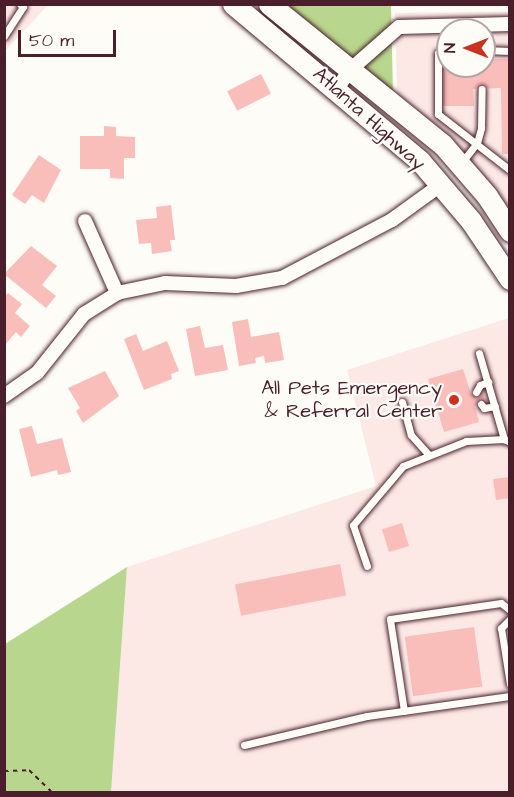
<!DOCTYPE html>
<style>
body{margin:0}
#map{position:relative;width:514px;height:797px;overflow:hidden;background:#fdfcf7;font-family:"Architects Daughter",sans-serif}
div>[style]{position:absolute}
.built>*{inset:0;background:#fce9e5}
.green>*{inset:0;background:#b9d68e}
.building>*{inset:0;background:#f9bdba;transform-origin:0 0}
.path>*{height:2px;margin-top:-1px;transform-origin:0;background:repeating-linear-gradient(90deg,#4a1f2b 0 4.5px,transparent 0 9px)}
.roads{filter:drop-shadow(0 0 2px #4a1f2b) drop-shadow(0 0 2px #4a1f2b)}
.lane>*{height:7px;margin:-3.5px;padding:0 3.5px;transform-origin:3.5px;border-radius:3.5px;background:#fdfcf7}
.street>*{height:14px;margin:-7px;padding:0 7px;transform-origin:7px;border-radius:7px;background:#fdfcf7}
.primary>*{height:21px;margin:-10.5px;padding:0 10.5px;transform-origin:10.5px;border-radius:10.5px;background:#fdfcf7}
.dots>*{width:16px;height:16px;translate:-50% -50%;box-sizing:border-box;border:3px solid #fdfcf7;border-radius:50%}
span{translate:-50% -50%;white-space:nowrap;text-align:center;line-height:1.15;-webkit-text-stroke:4.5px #fdfcf7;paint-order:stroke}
.street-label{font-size:20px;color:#4a1f2b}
.poi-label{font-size:20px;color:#4a1f2b}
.right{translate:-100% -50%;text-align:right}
.frame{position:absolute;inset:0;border:6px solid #4a1f2b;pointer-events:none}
.north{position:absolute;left:436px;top:18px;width:60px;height:60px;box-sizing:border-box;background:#fdfcf7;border:2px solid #b5a4a5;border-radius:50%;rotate:270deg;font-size:16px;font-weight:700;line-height:24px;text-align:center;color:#4a1f2b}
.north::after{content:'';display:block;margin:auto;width:21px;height:27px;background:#c8321e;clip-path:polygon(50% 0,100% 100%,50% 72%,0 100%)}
.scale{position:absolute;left:18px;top:30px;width:98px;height:27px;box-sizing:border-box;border:3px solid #4a1f2b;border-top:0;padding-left:8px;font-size:18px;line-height:21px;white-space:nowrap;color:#4a1f2b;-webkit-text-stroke:4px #fdfcf7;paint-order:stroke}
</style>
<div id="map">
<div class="built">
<i style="clip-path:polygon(5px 5px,48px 5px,5px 51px)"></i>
<i style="clip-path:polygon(evenodd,509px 12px,509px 211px,476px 170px,397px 93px,395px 13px,509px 12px,448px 30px,484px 30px,484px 66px,448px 66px,448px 30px)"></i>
<i style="clip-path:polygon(509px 318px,509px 792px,111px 792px,127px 567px,376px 486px,347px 370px)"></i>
</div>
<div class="green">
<i style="clip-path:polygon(278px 5px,391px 5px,393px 95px)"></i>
<i style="clip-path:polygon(127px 567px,111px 792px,5px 792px,5px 644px)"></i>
</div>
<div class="building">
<i style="clip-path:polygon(443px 56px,448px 56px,448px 66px,484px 66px,484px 59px,510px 59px,510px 154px,502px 154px,501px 88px,473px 89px,474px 106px,443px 106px)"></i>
<i style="left:261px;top:74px;width:22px;height:38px;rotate:63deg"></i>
<i style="clip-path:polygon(104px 126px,116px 127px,116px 136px,135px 137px,135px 158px,124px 158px,124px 179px,110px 178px,110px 169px,80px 169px,80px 136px,104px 136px)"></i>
<i style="clip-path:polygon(39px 155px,61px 170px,44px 203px,32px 195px,25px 204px,12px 195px)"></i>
<i style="clip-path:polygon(171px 205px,175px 240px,170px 240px,172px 251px,152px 254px,151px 243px,139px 244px,136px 220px,157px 218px,156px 207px)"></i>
<i style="clip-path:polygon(31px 246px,57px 266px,42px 285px,56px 296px,46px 308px,4px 274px)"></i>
<i style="clip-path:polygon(8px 293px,22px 304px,15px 313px,30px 326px,21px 337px,16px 332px,4px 346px,4px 297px)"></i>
<i style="clip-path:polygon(248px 319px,251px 337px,279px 332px,284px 360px,265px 363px,264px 356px,255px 358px,256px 363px,239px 366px,232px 322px)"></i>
<i style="clip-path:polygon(200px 326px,205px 348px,223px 345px,228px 370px,195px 376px,186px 329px)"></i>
<i style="clip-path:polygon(136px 334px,143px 351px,167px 341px,179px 371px,171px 374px,172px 379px,144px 390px,124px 339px)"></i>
<i style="clip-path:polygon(463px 369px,471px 394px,482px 391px,486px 403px,475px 406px,479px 422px,444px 432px,428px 379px)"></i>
<i style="clip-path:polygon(105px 371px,119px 396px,83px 423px,76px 411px,80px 408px,68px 388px)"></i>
<i style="clip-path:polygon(32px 426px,37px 444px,62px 438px,71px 472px,58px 475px,57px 470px,31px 477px,19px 429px)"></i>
<i style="clip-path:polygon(510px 477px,510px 498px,496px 500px,493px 479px)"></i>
<i style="left:402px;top:523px;width:24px;height:21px;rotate:73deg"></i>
<i style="left:340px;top:564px;width:32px;height:107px;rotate:79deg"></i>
<i style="left:474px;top:627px;width:60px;height:70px;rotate:82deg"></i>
</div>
<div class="path">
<i style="left:4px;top:771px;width:25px;rotate:-2deg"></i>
<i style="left:29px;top:770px;width:32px;rotate:44deg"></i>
</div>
<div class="roads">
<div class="lane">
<i style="left:4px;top:36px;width:35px;rotate:-57deg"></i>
<i style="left:23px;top:7px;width:4px;rotate:-135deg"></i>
<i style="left:484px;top:50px;width:26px;rotate:2deg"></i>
<i style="left:448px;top:52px;width:10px;rotate:174deg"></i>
<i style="left:438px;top:53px;width:61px;rotate:90deg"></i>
<i style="left:438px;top:114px;width:91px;rotate:37.9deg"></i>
<i style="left:462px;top:162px;width:24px;rotate:-52deg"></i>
<i style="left:477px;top:143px;width:16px;rotate:-75deg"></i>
<i style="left:481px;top:128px;width:39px;rotate:-89deg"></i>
<i style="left:479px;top:353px;width:90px;rotate:73.8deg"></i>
<i style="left:476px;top:392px;width:8px;rotate:-60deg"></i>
<i style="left:480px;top:385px;width:9px;rotate:-21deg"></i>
<i style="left:402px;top:402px;width:34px;rotate:75deg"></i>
<i style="left:411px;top:435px;width:25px;rotate:48deg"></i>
<i style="left:481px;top:404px;width:5px;rotate:53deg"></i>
<i style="left:484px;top:408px;width:11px;rotate:-10deg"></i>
<i style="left:367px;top:566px;width:43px;rotate:-108.9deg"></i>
<i style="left:353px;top:525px;width:77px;rotate:-49.7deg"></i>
<i style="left:403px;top:466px;width:68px;rotate:-21.6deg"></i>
<i style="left:466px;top:441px;width:38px;rotate:-3deg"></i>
<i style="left:504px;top:439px;width:7px;rotate:27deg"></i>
<i style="left:510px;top:619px;width:13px;rotate:135deg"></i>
<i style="left:501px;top:628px;width:57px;rotate:80.9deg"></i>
<i style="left:404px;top:711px;width:93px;rotate:-98.7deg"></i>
<i style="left:390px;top:619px;width:112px;rotate:-8.2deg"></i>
<i style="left:501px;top:603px;width:11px;rotate:38deg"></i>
<i style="left:244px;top:745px;width:126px;rotate:-13.3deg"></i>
<i style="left:367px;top:716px;width:144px;rotate:-8deg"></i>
</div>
<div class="street">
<i style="left:337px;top:89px;width:23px;rotate:-56deg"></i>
<i style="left:350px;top:70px;width:65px;rotate:-41.3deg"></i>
<i style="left:399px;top:27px;width:111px;rotate:-1.5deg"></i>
<i style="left:85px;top:221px;width:79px;rotate:66deg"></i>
<i style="left:4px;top:396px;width:40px;rotate:-34.9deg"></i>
<i style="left:37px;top:373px;width:75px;rotate:-51.5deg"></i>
<i style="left:84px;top:314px;width:39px;rotate:-32deg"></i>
<i style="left:117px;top:293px;width:49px;rotate:-11.8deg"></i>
<i style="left:165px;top:283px;width:71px;rotate:2.4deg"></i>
<i style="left:236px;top:286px;width:47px;rotate:-9.9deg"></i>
<i style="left:282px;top:278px;width:124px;rotate:-27.8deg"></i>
<i style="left:392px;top:220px;width:58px;rotate:-35.9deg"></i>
</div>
<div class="primary">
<i style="left:233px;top:4px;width:244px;rotate:40deg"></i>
<i style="left:420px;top:161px;width:79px;rotate:49.6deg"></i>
<i style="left:471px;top:221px;width:70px;rotate:56.1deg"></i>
<i style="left:269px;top:4px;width:224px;rotate:39deg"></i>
<i style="left:443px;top:145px;width:67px;rotate:49.2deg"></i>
<i style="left:487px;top:196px;width:42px;rotate:56.7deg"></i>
</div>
</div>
<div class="dots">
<i style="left:454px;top:400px;background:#c8321e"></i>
</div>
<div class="street-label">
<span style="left:369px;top:119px;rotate:42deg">Atlanta Highway</span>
</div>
<div class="poi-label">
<span class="right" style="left:442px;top:400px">All Pets Emergency<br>&amp; Referral Center</span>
</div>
<div class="frame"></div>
<div class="north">N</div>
<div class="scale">50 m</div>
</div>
